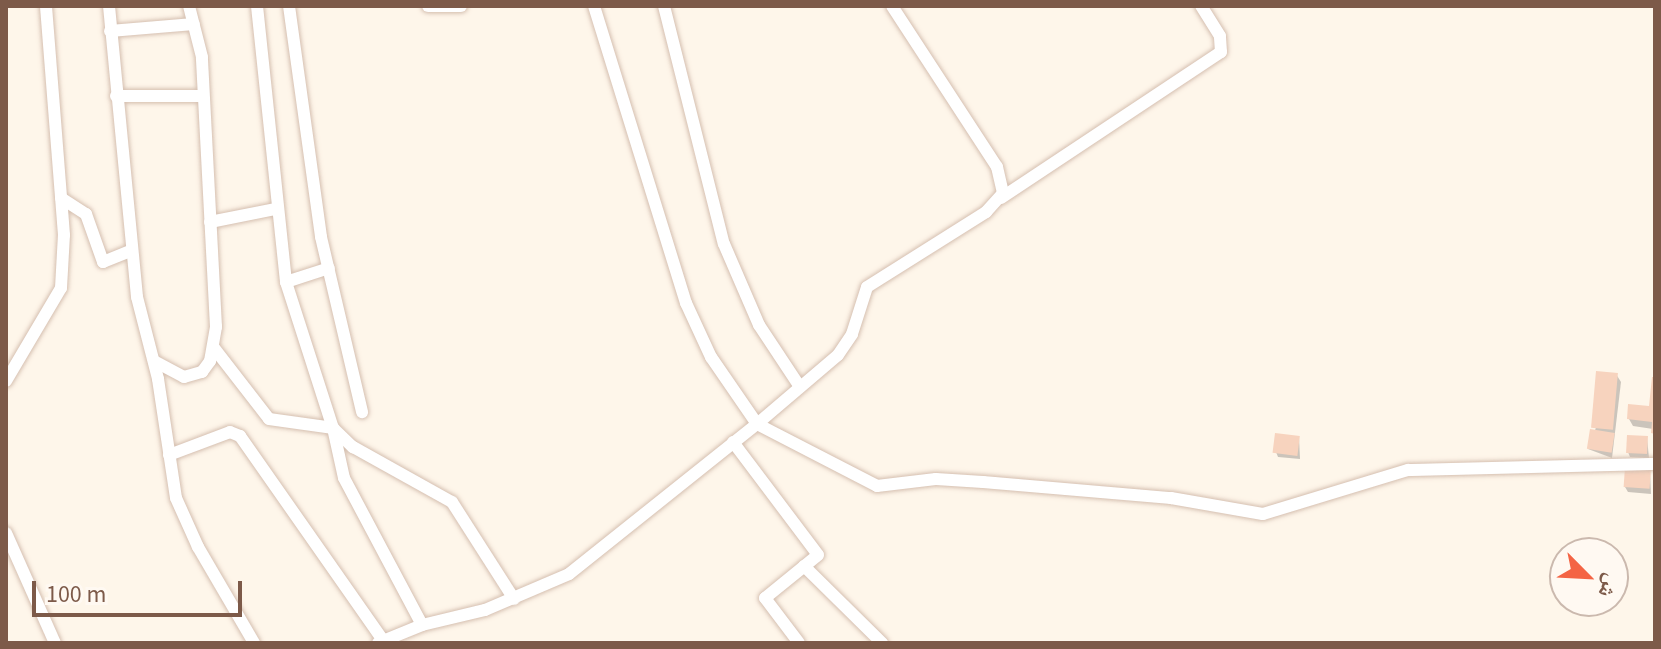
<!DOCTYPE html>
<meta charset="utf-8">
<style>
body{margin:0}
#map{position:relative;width:1661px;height:649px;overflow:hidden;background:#fef6ea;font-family:"Source Sans 3","Noto Naskh Arabic",sans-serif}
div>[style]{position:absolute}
.shadow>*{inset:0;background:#0003}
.building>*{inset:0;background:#f7d3be;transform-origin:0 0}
.roads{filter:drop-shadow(0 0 2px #d5bfb0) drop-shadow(0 0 2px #d5bfb0)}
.street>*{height:12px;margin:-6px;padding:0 6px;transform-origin:6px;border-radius:6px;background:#fff}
span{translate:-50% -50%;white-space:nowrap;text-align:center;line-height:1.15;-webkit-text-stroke:6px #fff9f2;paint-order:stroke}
.frame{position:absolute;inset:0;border:8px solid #7d5a49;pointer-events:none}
.north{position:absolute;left:1549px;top:537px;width:80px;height:80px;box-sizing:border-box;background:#fff9f2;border:2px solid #cbb9ae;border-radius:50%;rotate:114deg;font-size:22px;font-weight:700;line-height:32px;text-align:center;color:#7d5a49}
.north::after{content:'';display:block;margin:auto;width:28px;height:36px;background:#f46444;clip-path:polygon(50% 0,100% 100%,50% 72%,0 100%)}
.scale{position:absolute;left:32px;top:581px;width:210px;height:36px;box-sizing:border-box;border:4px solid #7d5a49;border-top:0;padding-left:10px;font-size:24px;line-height:28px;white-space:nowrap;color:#7d5a49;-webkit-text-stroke:6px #fff9f2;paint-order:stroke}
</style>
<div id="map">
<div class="shadow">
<i style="clip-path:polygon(1616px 374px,1621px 382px,1612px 458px,1588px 449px)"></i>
<i style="clip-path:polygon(1655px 379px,1655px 437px,1653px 429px,1633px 426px,1629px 419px,1650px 408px)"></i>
<i style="clip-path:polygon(1299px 437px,1300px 459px,1278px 457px,1276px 452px)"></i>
<i style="clip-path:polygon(1647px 438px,1649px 458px,1630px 457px,1628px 452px)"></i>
<i style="clip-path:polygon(1650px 471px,1651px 494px,1628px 492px,1625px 487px)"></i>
</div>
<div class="building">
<i style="left:1596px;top:371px;width:22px;height:57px;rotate:5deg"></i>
<i style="clip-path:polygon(1652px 377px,1655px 377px,1655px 434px,1651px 433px,1652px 422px,1627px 419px,1628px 404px,1649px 406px)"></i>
<i style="left:1590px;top:429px;width:25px;height:20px;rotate:9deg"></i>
<i style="left:1275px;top:433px;width:25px;height:20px;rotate:7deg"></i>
<i style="left:1627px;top:435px;width:21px;height:18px;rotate:3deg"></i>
<i style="left:1625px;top:467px;width:26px;height:20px;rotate:4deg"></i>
</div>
<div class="roads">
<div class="street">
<i style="left:109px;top:6px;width:292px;rotate:84.5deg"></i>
<i style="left:137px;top:297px;width:85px;rotate:75.6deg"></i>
<i style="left:158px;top:379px;width:120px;rotate:81.4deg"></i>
<i style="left:176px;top:498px;width:54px;rotate:65.8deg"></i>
<i style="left:198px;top:547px;width:111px;rotate:59.7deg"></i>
<i style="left:257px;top:6px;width:278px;rotate:84deg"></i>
<i style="left:286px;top:282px;width:153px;rotate:72.2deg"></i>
<i style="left:333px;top:428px;width:28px;rotate:44deg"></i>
<i style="left:353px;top:447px;width:113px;rotate:29.1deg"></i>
<i style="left:452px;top:502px;width:115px;rotate:57.4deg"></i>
<i style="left:289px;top:6px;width:233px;rotate:82.1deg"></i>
<i style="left:321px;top:237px;width:180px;rotate:76.8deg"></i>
<i style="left:428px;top:6px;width:33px"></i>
<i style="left:594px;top:6px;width:311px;rotate:72.8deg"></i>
<i style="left:686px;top:303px;width:60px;rotate:65.2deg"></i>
<i style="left:711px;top:357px;width:81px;rotate:55.5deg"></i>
<i style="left:757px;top:424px;width:106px;rotate:-40.4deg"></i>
<i style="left:838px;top:355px;width:25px;rotate:-56deg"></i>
<i style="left:852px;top:334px;width:49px;rotate:-72.3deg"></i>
<i style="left:867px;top:287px;width:141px;rotate:-32.2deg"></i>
<i style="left:986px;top:212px;width:25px;rotate:-48deg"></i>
<i style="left:1003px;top:193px;width:27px;rotate:-103deg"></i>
<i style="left:997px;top:167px;width:192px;rotate:-123.1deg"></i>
<i style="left:664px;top:6px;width:245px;rotate:75.9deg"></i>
<i style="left:724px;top:244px;width:88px;rotate:66.6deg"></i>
<i style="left:759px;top:325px;width:74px;rotate:56.5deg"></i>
<i style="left:110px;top:31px;width:84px;rotate:-4.8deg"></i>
<i style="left:116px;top:96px;width:87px"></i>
<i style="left:61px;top:198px;width:30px;rotate:33deg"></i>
<i style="left:86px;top:214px;width:51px;rotate:70.5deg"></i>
<i style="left:103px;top:262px;width:31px;rotate:-22deg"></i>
<i style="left:1001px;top:198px;width:264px;rotate:-33.6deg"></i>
<i style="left:1221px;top:52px;width:16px;rotate:-94deg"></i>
<i style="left:1220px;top:36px;width:36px;rotate:-122deg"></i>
<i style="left:210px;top:222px;width:66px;rotate:-11.3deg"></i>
<i style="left:286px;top:282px;width:45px;rotate:-18deg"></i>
<i style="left:214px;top:348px;width:90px;rotate:52.2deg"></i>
<i style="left:269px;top:419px;width:65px;rotate:8deg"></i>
<i style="left:333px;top:428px;width:51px;rotate:77.6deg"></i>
<i style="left:344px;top:478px;width:166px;rotate:62deg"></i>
<i style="left:154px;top:361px;width:34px;rotate:28deg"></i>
<i style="left:184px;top:377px;width:19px;rotate:-16deg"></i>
<i style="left:202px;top:372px;width:14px;rotate:-54deg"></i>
<i style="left:210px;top:361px;width:35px;rotate:-80deg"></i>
<i style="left:216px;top:327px;width:270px;rotate:-93deg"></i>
<i style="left:202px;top:57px;width:53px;rotate:-104.3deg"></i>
<i style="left:6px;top:381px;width:108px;rotate:-59.4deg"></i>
<i style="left:61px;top:288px;width:53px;rotate:-86.8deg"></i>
<i style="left:64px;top:235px;width:230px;rotate:-94.5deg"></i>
<i style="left:733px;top:442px;width:141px;rotate:53deg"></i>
<i style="left:818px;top:555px;width:68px;rotate:140.9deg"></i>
<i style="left:765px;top:598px;width:56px;rotate:52.9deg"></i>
<i style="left:169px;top:455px;width:65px;rotate:-20.7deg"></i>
<i style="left:230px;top:432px;width:11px;rotate:22deg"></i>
<i style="left:240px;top:436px;width:249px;rotate:55deg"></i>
<i style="left:6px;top:533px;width:120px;rotate:66deg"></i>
<i style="left:804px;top:566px;width:110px;rotate:44.6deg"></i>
<i style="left:378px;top:643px;width:48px;rotate:-22.2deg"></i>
<i style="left:422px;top:625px;width:65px;rotate:-13.4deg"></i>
<i style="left:485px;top:610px;width:91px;rotate:-23.2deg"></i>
<i style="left:569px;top:574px;width:241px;rotate:-38.6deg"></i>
<i style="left:757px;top:424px;width:135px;rotate:27.3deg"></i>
<i style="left:877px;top:486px;width:59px;rotate:-6.8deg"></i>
<i style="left:936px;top:479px;width:47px;rotate:3.7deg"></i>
<i style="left:983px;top:482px;width:189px;rotate:4.9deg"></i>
<i style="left:1171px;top:498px;width:93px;rotate:9.9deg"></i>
<i style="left:1263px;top:514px;width:152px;rotate:-16.9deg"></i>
<i style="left:1408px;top:470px;width:247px;rotate:-1.4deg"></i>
</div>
</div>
<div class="frame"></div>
<div class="north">ش</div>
<div class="scale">100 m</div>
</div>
